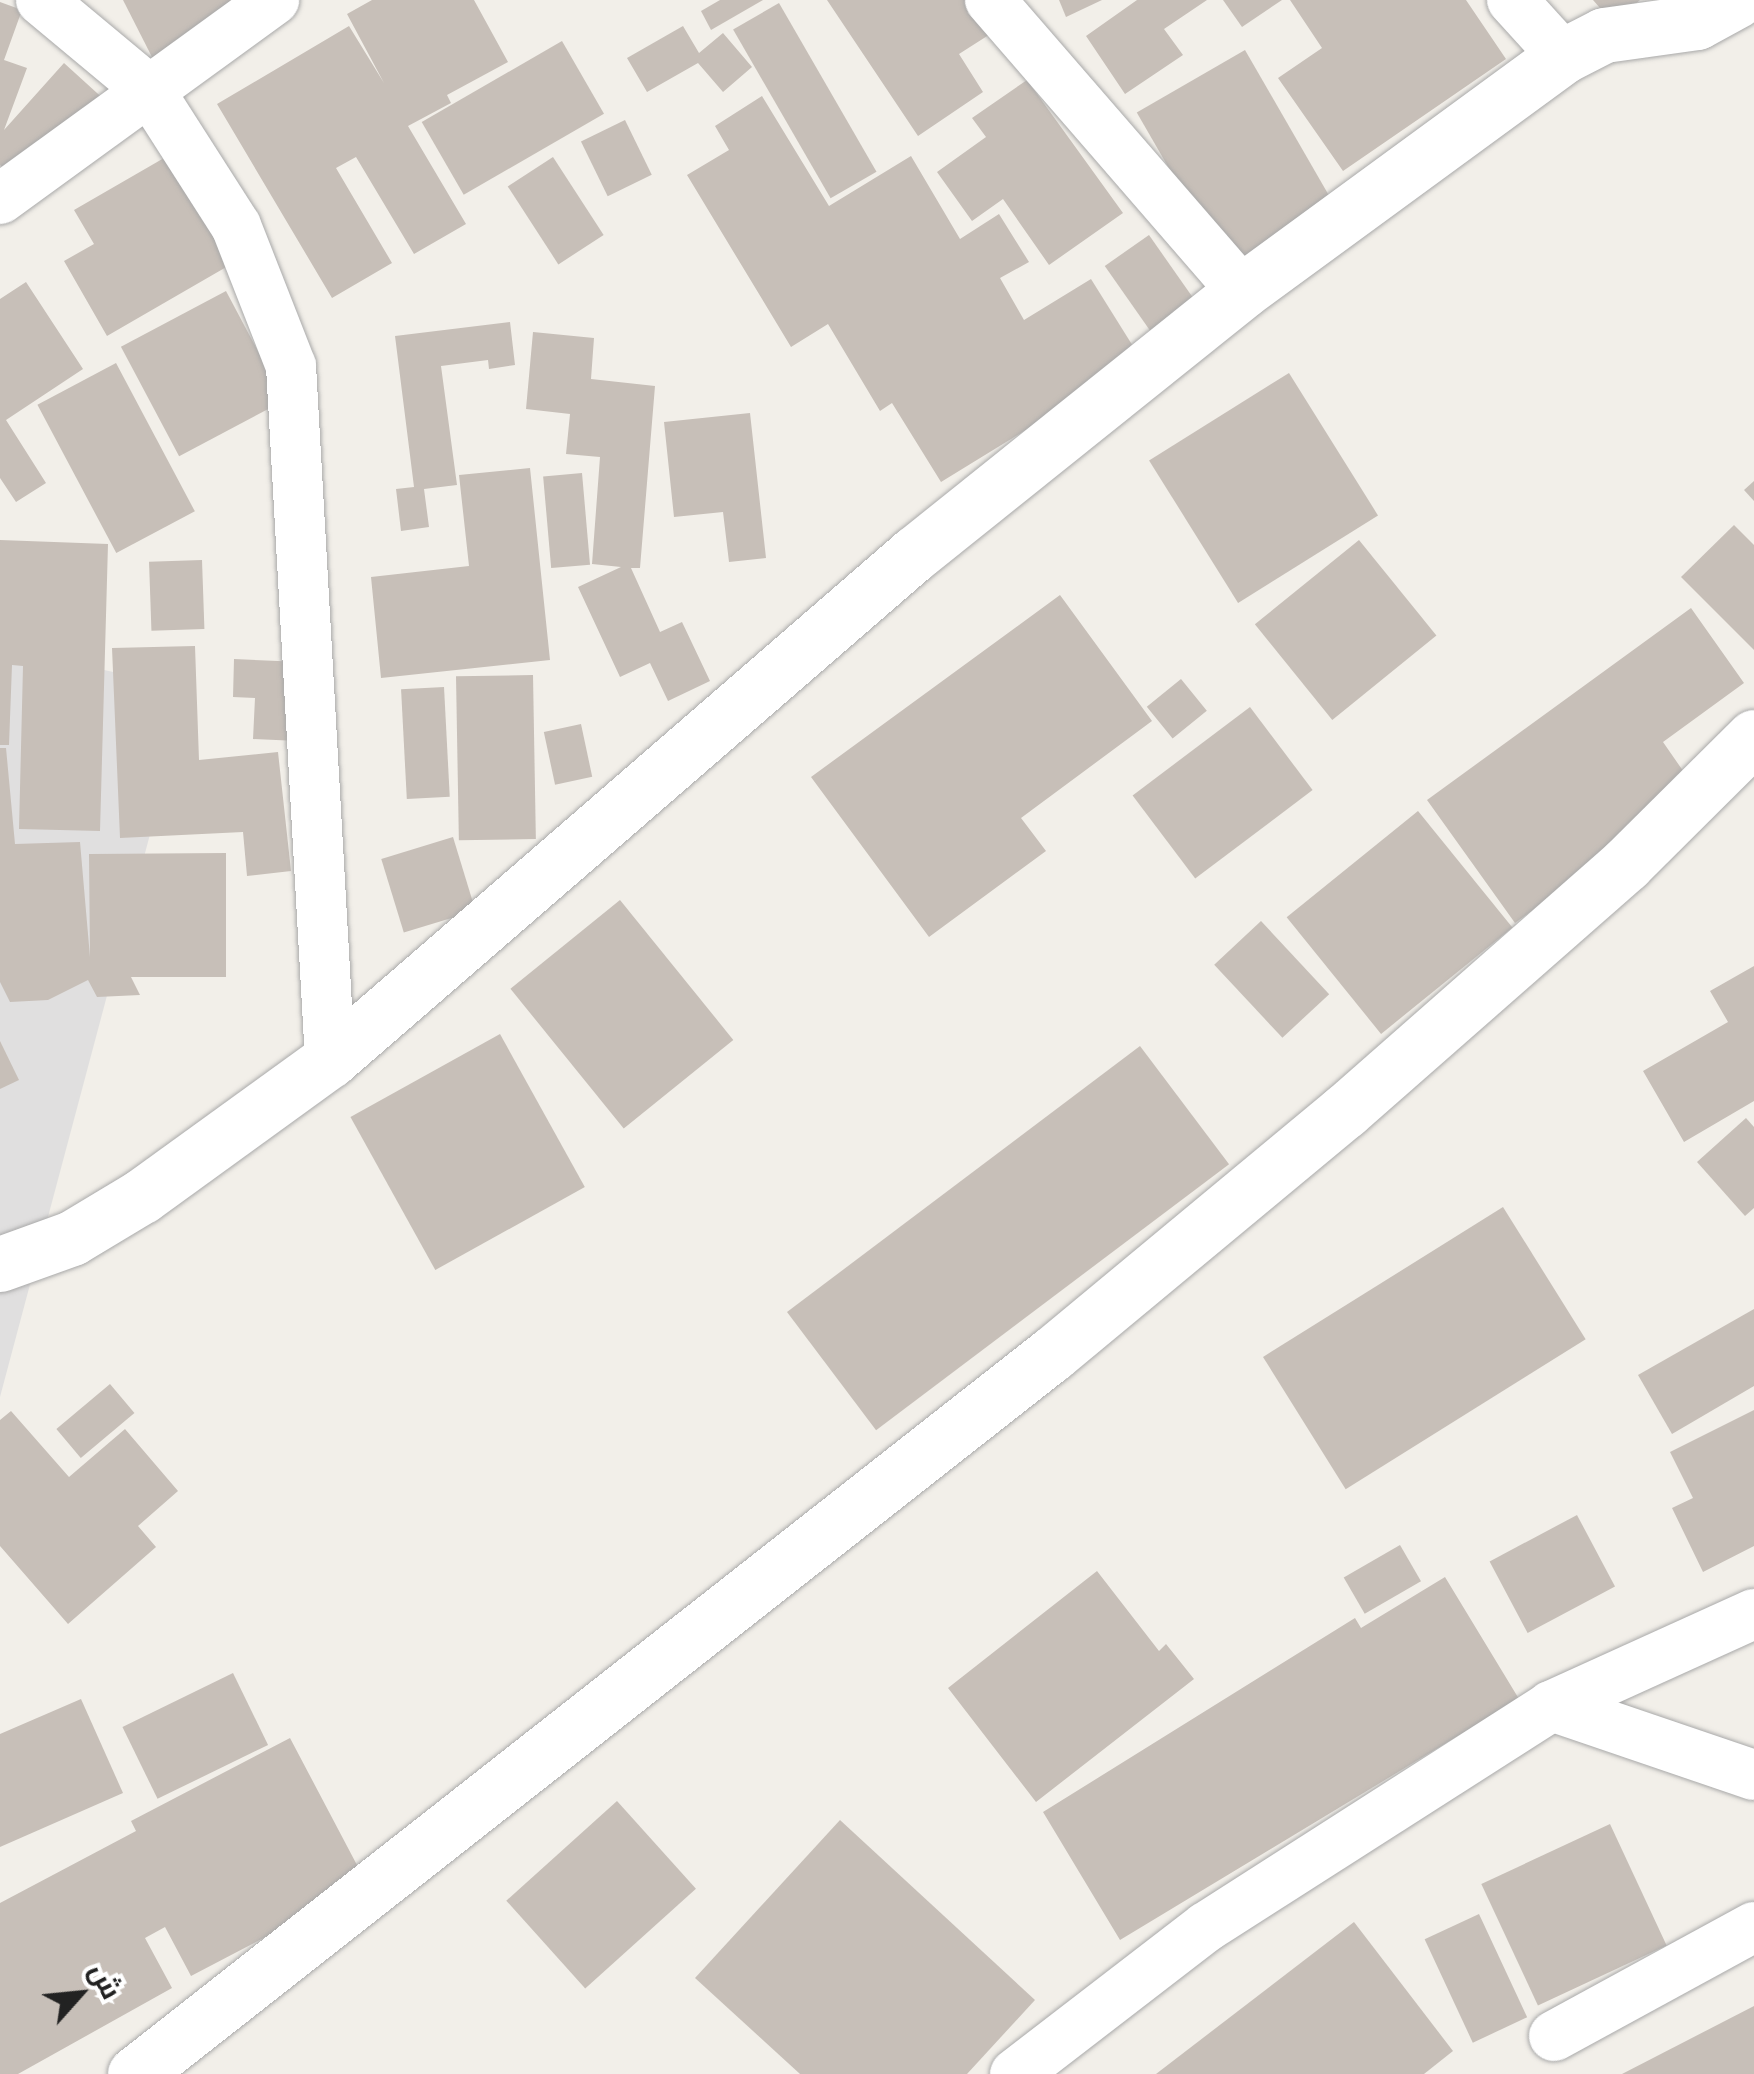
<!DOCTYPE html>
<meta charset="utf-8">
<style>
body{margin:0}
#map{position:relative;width:1754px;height:2074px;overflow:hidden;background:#f2efe9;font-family:Manrope,Cairo,sans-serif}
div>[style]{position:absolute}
.residential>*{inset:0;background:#e0dfdf}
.building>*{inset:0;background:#c7bfb8;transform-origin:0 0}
.roads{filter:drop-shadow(0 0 2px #a9a9a9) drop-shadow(0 0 2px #a9a9a9)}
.minor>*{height:50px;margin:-25px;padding:0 25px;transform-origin:25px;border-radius:25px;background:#fff}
.tertiary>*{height:55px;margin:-27.5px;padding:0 27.5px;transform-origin:27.5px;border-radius:27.5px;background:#fff}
span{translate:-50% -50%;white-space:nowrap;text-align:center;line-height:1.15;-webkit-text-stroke:9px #fff;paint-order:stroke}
.north{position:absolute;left:30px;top:1944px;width:100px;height:100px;-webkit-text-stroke:8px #fff;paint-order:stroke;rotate:63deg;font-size:28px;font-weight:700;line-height:40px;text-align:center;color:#222}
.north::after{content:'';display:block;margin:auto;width:35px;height:45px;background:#222;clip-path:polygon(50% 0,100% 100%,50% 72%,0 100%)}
</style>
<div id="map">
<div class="residential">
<i style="clip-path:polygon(0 648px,189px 688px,0 1397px)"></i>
</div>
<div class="building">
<i style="clip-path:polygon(123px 0,273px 0,154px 61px)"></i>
<i style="clip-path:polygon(372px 0,474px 0,508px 62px,447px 95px,451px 103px,408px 126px,466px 224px,414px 254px,356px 157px,336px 168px,392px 263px,332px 298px,217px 104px,349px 26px,384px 83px,347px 14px)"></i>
<i style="clip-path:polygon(720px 0,763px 0,711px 30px,701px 11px)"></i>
<i style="clip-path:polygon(827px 0,975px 0,995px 31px,959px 54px,983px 92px,918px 136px)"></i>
<i style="clip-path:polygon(1059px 0,1102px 0,1066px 17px)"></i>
<i style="clip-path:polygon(1137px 0,1207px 0,1164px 29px,1183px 55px,1125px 94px,1086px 36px)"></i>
<i style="clip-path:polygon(1223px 0,1282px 0,1242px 27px)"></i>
<i style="clip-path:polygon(1290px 0,1466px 0,1506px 59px,1343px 171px,1278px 78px,1322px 48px)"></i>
<i style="clip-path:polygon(1593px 0,1640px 0,1613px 23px)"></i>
<i style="clip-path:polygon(0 2px,22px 10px,4px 60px,27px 68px,4px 130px,64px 63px,108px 103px,28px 191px,0 165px)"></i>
<i style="left:779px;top:3px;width:195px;height:53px;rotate:60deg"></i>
<i style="clip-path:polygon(683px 26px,699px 53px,723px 33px,752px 67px,723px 92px,698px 63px,647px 92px,627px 58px)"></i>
<i style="left:562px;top:41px;width:84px;height:162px;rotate:60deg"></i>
<i style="left:1245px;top:50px;width:189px;height:125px;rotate:60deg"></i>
<i style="clip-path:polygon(1027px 80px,1123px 213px,1049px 265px,1003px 199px,972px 221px,937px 172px,986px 137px,972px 118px)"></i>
<i style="clip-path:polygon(762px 96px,829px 206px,911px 156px,960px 239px,999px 214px,1029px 262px,1000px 278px,1024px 320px,1091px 279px,1141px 359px,941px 482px,892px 403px,880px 411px,828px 324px,791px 347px,687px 175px,729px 150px,715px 126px)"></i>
<i style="left:625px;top:120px;width:61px;height:49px;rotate:64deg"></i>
<i style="clip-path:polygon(190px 143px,254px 251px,107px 336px,64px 261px,94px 244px,74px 210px)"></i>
<i style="left:553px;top:157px;width:93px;height:54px;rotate:57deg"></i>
<i style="left:1149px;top:235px;width:88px;height:54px;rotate:55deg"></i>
<i style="clip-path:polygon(26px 282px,83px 369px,6px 420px,46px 483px,16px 502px,0 478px,0 299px)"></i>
<i style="left:226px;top:291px;width:124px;height:119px;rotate:62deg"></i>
<i style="clip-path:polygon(510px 322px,515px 365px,489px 369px,488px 360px,441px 366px,457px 485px,424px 489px,429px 527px,401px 531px,396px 489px,414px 487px,395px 336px)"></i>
<i style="clip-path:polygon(533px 332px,594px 338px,591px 379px,655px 386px,640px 568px,631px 568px,660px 632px,682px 622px,710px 681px,668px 701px,650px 663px,620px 677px,578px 587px,621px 567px,592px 564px,600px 457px,566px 454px,570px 414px,526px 409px)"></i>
<i style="left:116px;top:363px;width:168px;height:89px;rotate:62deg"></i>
<i style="left:1289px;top:373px;width:168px;height:165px;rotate:58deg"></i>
<i style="clip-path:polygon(750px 413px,766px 558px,729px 562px,723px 512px,674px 517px,664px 422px)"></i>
<i style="clip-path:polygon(530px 468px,550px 660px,381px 678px,371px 577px,469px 566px,459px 475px)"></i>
<i style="left:582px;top:473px;width:92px;height:39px;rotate:85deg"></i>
<i style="clip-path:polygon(1754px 481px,1754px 501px,1744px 490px)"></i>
<i style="clip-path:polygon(1734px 525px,1754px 545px,1754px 650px,1681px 577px)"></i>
<i style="clip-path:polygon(0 540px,108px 544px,100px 831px,19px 829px,23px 666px,12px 665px,9px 745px,0 745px)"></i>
<i style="left:1359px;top:540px;width:123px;height:134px;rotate:51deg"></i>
<i style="left:202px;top:560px;width:69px;height:53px;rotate:88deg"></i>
<i style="clip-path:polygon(1060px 595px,1152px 721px,1021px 818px,1046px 851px,929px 937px,811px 777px)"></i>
<i style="clip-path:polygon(1691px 608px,1744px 683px,1663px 742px,1697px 791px,1515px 923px,1427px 800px)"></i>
<i style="clip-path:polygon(195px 646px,199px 760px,278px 752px,291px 871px,247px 876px,243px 832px,120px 838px,112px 648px)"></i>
<i style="clip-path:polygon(234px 659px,301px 662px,298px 741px,253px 739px,255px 698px,233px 697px)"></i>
<i style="left:533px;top:675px;width:164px;height:77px;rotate:89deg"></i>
<i style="left:1181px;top:679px;width:41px;height:44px;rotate:51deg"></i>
<i style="left:444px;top:687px;width:110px;height:43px;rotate:87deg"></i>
<i style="left:1250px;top:707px;width:104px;height:147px;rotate:53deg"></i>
<i style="left:581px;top:724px;width:54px;height:38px;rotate:78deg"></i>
<i style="clip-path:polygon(0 748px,6px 748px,15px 844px,80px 842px,90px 957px,89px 854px,226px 853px,226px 977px,131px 977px,140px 995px,97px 997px,88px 980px,48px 1000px,10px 1002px,0 982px)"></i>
<i style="left:1418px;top:811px;width:150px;height:169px;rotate:51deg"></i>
<i style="left:453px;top:837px;width:77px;height:75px;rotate:73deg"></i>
<i style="left:620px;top:900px;width:180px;height:141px;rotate:51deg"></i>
<i style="left:1261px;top:921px;width:100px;height:64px;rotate:47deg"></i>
<i style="clip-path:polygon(1754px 966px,1754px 1101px,1684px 1142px,1643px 1071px,1728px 1022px,1710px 991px)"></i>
<i style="left:500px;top:1034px;width:175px;height:171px;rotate:61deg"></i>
<i style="clip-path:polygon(0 1041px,19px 1080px,0 1089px)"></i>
<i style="left:1140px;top:1046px;width:148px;height:442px;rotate:53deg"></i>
<i style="clip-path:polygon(1746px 1118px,1754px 1127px,1754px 1208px,1745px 1216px,1697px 1162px)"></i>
<i style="left:1503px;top:1207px;width:156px;height:283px;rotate:58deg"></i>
<i style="clip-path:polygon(1754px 1309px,1754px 1386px,1672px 1434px,1638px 1375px)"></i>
<i style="left:110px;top:1384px;width:38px;height:70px;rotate:50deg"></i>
<i style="clip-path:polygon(1754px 1410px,1754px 1546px,1703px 1572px,1672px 1508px,1693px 1498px,1670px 1452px)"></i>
<i style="clip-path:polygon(11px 1411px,69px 1477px,125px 1429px,178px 1491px,138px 1526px,156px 1547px,68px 1624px,0 1546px,0 1420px)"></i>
<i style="left:1577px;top:1515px;width:81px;height:99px;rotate:62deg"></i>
<i style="left:1400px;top:1545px;width:42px;height:65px;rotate:60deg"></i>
<i style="clip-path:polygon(1097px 1571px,1159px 1651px,1166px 1644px,1194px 1679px,1036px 1802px,948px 1688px)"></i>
<i style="clip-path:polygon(1445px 1577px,1519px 1699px,1120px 1940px,1043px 1812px,1355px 1618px,1361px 1628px)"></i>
<i style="left:233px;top:1673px;width:80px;height:123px;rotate:64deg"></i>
<i style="clip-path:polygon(81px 1699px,123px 1793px,0 1847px,0 1734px)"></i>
<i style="clip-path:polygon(290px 1738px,367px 1884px,191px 1976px,165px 1927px,145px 1938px,172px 1988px,18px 2074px,0 2074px,0 1903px,136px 1831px,131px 1821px)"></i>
<i style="left:617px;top:1801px;width:118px;height:149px;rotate:48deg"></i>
<i style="clip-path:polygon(840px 1820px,1035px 2000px,967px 2074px,800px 2074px,695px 1978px)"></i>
<i style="left:1610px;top:1824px;width:134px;height:142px;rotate:65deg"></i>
<i style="left:1479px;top:1914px;width:114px;height:60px;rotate:65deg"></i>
<i style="clip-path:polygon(1354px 1922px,1453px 2051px,1424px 2074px,1156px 2074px)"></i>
<i style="clip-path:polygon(1754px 2006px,1754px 2074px,1622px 2074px)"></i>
</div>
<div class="roads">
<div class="minor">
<i style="left:41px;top:0;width:141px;rotate:39.8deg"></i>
<i style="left:149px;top:90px;width:161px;rotate:57.4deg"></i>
<i style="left:236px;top:226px;width:150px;rotate:68.6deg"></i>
<i style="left:291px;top:366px;width:695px;rotate:86.78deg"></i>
<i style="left:990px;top:0;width:385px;rotate:49.1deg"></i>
<i style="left:1512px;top:0;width:76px;rotate:47.7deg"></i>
<i style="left:0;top:199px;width:339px;rotate:-36deg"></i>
<i style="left:1551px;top:1706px;width:214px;rotate:18.8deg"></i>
<i style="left:1554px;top:2036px;width:228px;rotate:-28.6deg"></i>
<i style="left:1015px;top:2074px;width:241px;rotate:-37.6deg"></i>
<i style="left:1206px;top:1927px;width:410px;rotate:-32.6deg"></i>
<i style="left:1551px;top:1706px;width:223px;rotate:-24.4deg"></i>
</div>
<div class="tertiary">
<i style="left:0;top:1264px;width:77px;rotate:-19.9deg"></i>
<i style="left:72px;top:1238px;width:82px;rotate:-31deg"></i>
<i style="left:142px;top:1196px;width:232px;rotate:-35.9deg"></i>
<i style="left:330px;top:1060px;width:773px;rotate:-40.91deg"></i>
<i style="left:914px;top:554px;width:420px;rotate:-38.7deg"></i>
<i style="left:1242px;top:291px;width:398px;rotate:-36.2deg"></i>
<i style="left:1563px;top:56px;width:46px;rotate:-27.1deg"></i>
<i style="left:1604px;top:35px;width:94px;rotate:-8deg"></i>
<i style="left:1697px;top:22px;width:46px;rotate:-28.8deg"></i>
<i style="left:135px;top:2074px;width:1166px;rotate:-38.14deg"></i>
<i style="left:1052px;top:1354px;width:381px;rotate:-39.7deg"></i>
<i style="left:1345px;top:1111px;width:374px;rotate:-41.3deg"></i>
<i style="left:1626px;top:864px;width:180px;rotate:-44.8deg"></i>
</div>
</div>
<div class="north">ش</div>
</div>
